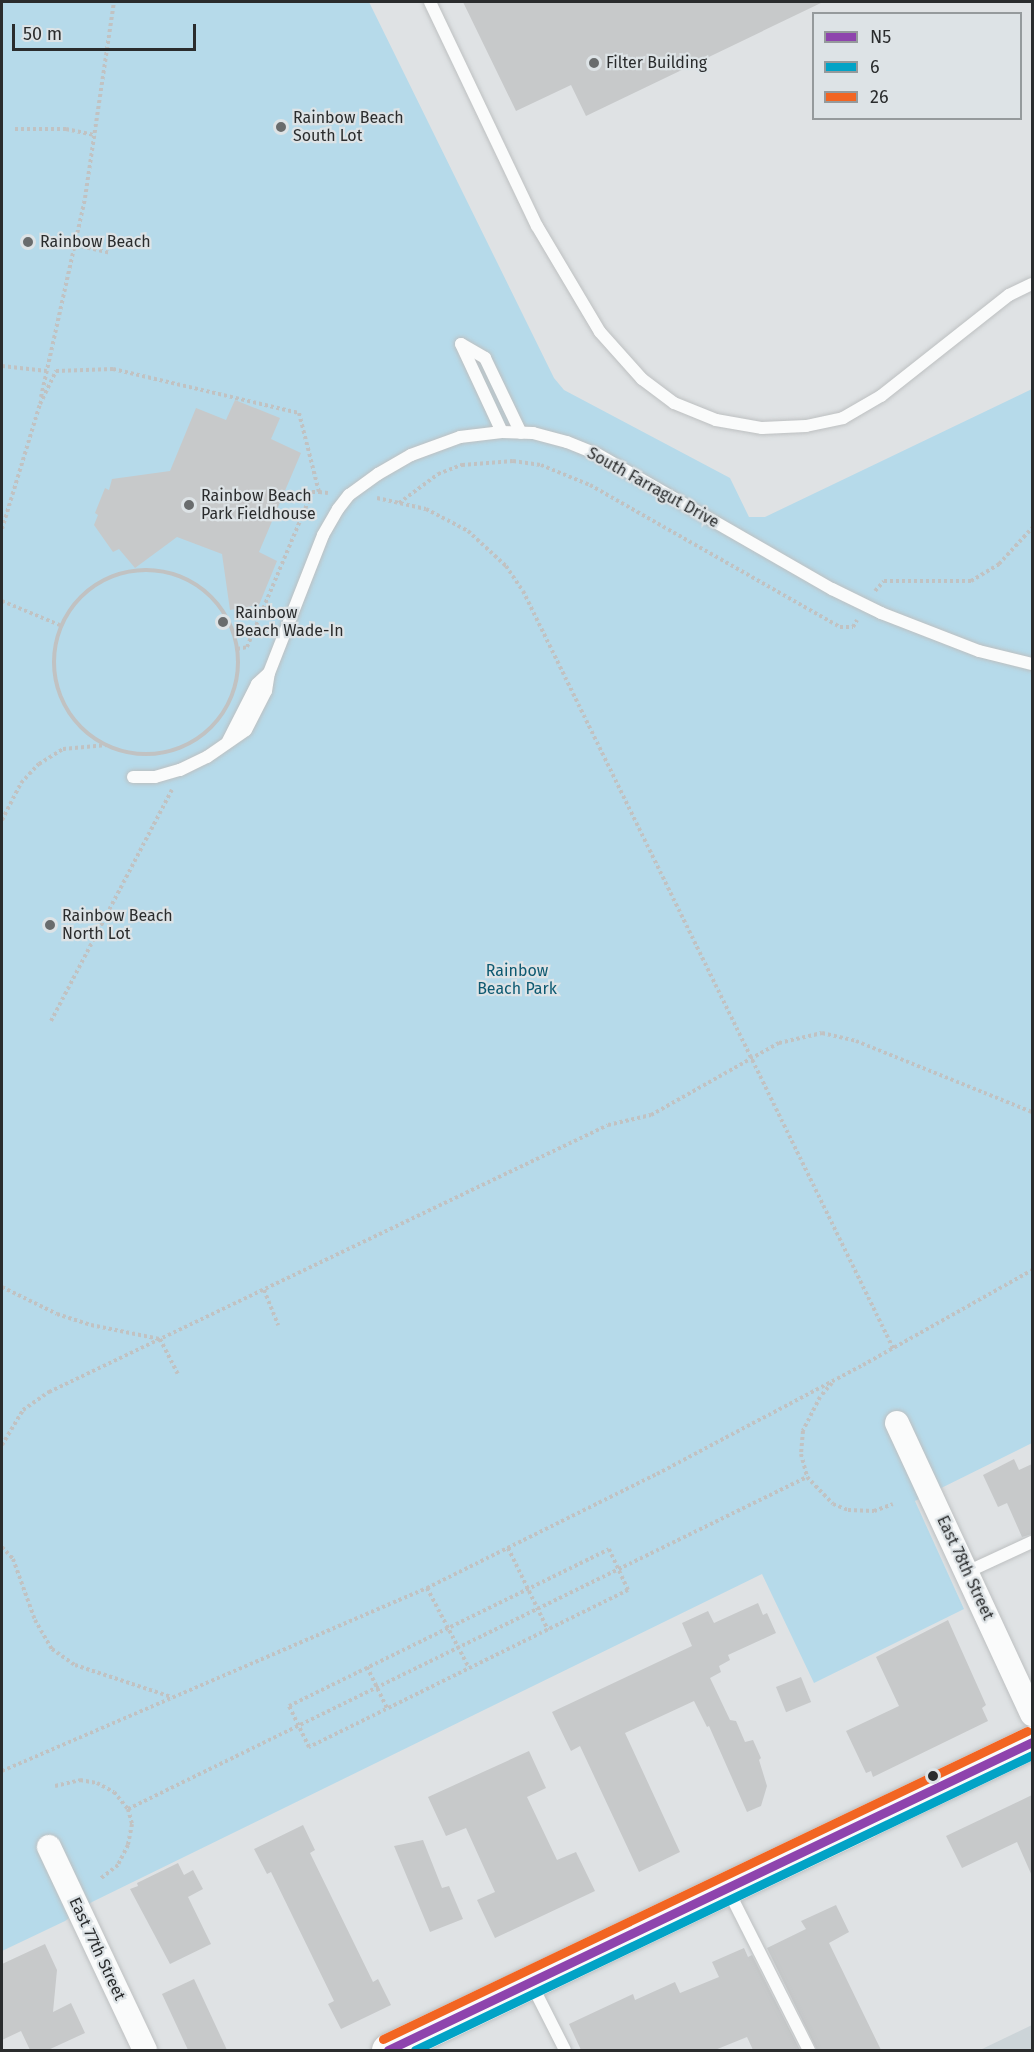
<!DOCTYPE html>
<style>
body{margin:0}
#map{position:relative;width:1034px;height:2052px;overflow:hidden;background:#dfe2e4;font-family:"Fira Sans",sans-serif}
div>[style]{position:absolute}
.built>*{inset:0;background:#ccd4d8}
.green>*{inset:0;background:#b6daea}
.building>*{inset:0;background:#c7c9ca;transform-origin:0 0}
.path>*{height:4px;margin-top:-2px;transform-origin:0;background:repeating-linear-gradient(90deg,#c1c2c2 0 3px,transparent 0 6px)}
.path>.ring{margin:-2px;padding:0;box-sizing:content-box;background:none;border:4px solid #c1c2c2;border-radius:50%}
.roads{filter:drop-shadow(0 0 2px #bdc0c1) drop-shadow(0 0 2px #bdc0c1)}
.service>*{height:12px;margin:-6px;padding:0 6px;transform-origin:6px;border-radius:6px;background:#fafbfb}
.minor>*{height:24px;margin:-12px;padding:0 12px;transform-origin:12px;border-radius:12px;background:#fafbfb}
.primary>*{height:33px;margin:-16.5px;padding:0 16.5px;transform-origin:16.5px;border-radius:16.5px;background:#fafbfb}
.bus-1>*{height:9px;margin:-4.5px;padding:0 4.5px;transform-origin:4.5px;border-radius:4.5px;background:#8e44ad}
.bus-2>*{height:9px;margin:-4.5px;padding:0 4.5px;transform-origin:4.5px;border-radius:4.5px;background:#02a3c6}
.bus-3>*{height:9px;margin:-4.5px;padding:0 4.5px;transform-origin:4.5px;border-radius:4.5px;background:#f26522}
.dots>*{width:16px;height:16px;translate:-50% -50%;box-sizing:border-box;border:3px solid #dde3e6;border-radius:50%}
span{translate:-50% -50%;white-space:nowrap;text-align:center;line-height:1.15;-webkit-text-stroke:4.5px #dde3e6;paint-order:stroke}
.poi-label{font-size:16px;color:#2a2c2d}
.left{translate:0 -50%;text-align:left}
.street-label{font-size:16px;color:#2a2c2d}
.park-label{font-size:16px;color:#0d5971}
.frame{position:absolute;inset:0;border:3px solid #2a2c2d;pointer-events:none}
.legend{position:absolute;left:812px;top:12px;width:210px;height:108px;box-sizing:border-box;background:#dde3e6;border:2px solid #959a9c;margin:0;padding:8px 10px;list-style:none;font-size:18px;color:#2a2c2d}
.legend li{display:flex;align-items:center;gap:12px;height:30px}
.legend b{width:30px;border:2px solid #959a9c}
.scale{position:absolute;left:12px;top:24px;width:184px;height:27px;box-sizing:border-box;border:3px solid #2a2c2d;border-top:0;padding-left:8px;font-size:18px;line-height:21px;white-space:nowrap;color:#2a2c2d;-webkit-text-stroke:4px #dde3e6;paint-order:stroke}
</style>
<div id="map">
<div class="built">
<i style="clip-path:polygon(1032px 2025px,1032px 2050px,980px 2050px)"></i>
</div>
<div class="green">
<i style="clip-path:polygon(2px 2px,369px 2px,554px 378px,564px 390px,730px 478px,749px 517px,765px 517px,1032px 389px,1032px 1443px,915px 1501px,964px 1609px,814px 1683px,762px 1574px,92px 1902px,65px 1921px,2px 1951px)"></i>
</div>
<div class="building">
<i style="clip-path:polygon(463px 2px,823px 2px,586px 116px,571px 85px,516px 111px)"></i>
<i style="clip-path:polygon(235px 400px,280px 418px,271px 439px,301px 453px,259px 552px,277px 561px,259px 605px,230px 610px,222px 554px,177px 537px,135px 568px,119px 549px,113px 552px,94px 525px,98px 515px,95px 513px,105px 488px,109px 490px,112px 479px,170px 471px,196px 408px,226px 420px)"></i>
<i style="clip-path:polygon(1014px 1459px,1019px 1470px,1032px 1464px,1032px 1534px,1022px 1537px,1007px 1503px,998px 1507px,983px 1475px)"></i>
<i style="clip-path:polygon(758px 1603px,763px 1615px,767px 1613px,776px 1633px,728px 1655px,730px 1660px,719px 1666px,721px 1672px,710px 1678px,730px 1720px,736px 1721px,745px 1742px,753px 1740px,761px 1758px,759px 1760px,767px 1786px,761px 1806px,747px 1812px,709px 1726px,707px 1727px,694px 1701px,625px 1733px,680px 1852px,639px 1872px,580px 1746px,571px 1751px,552px 1712px,692px 1646px,682px 1623px,708px 1611px,714px 1623px)"></i>
<i style="clip-path:polygon(948px 1620px,986px 1705px,982px 1708px,988px 1721px,873px 1777px,871px 1771px,866px 1773px,846px 1731px,899px 1706px,876px 1657px)"></i>
<i style="left:801px;top:1677px;width:27px;height:27px;rotate:68deg"></i>
<i style="clip-path:polygon(529px 1751px,546px 1788px,527px 1797px,557px 1860px,576px 1852px,595px 1891px,495px 1938px,477px 1900px,495px 1892px,466px 1828px,446px 1836px,428px 1797px)"></i>
<i style="clip-path:polygon(1032px 1795px,1032px 1876px,1017px 1842px,962px 1868px,946px 1836px)"></i>
<i style="clip-path:polygon(303px 1825px,315px 1850px,310px 1853px,373px 1982px,378px 1979px,391px 2005px,341px 2029px,328px 2004px,334px 2001px,271px 1872px,267px 1874px,254px 1849px)"></i>
<i style="clip-path:polygon(423px 1840px,442px 1888px,449px 1886px,463px 1919px,430px 1932px,394px 1846px)"></i>
<i style="clip-path:polygon(178px 1863px,184px 1875px,193px 1870px,203px 1889px,188px 1897px,211px 1944px,170px 1964px,130px 1889px,138px 1886px,137px 1883px)"></i>
<i style="clip-path:polygon(836px 1905px,849px 1932px,829px 1943px,881px 2050px,817px 2050px,767px 1948px,806px 1929px,801px 1921px)"></i>
<i style="clip-path:polygon(45px 1944px,57px 1970px,53px 2012px,71px 2003px,85px 2033px,48px 2050px,30px 2050px,21px 2031px,2px 2040px,2px 1964px)"></i>
<i style="clip-path:polygon(744px 1948px,748px 1957px,752px 1955px,800px 2050px,753px 2050px,747px 2037px,715px 2050px,581px 2050px,569px 2024px,633px 1994px,635px 2000px,675px 1982px,680px 1993px,719px 1977px,712px 1962px)"></i>
<i style="clip-path:polygon(194px 1979px,227px 2050px,188px 2050px,162px 1994px)"></i>
</div>
<div class="path">
<i style="left:15px;top:129px;width:51px"></i>
<i style="left:66px;top:129px;width:30px;rotate:12deg"></i>
<i style="left:76px;top:245px;width:35px;rotate:13deg"></i>
<i style="left:2px;top:366px;width:45px;rotate:6.3deg"></i>
<i style="left:41px;top:397px;width:204px;rotate:-77.5deg"></i>
<i style="left:85px;top:198px;width:198px;rotate:-81.6deg"></i>
<i style="left:40px;top:404px;width:37px;rotate:-64deg"></i>
<i style="left:56px;top:371px;width:57px;rotate:-2deg"></i>
<i style="left:113px;top:369px;width:191px;rotate:13.3deg"></i>
<i style="left:299px;top:413px;width:81px;rotate:75.8deg"></i>
<i style="left:319px;top:492px;width:9px;rotate:6deg"></i>
<i style="left:377px;top:498px;width:50px;rotate:12.7deg"></i>
<i style="left:426px;top:509px;width:47px;rotate:27.6deg"></i>
<i style="left:468px;top:531px;width:52px;rotate:42.6deg"></i>
<i style="left:506px;top:566px;width:30px;rotate:56deg"></i>
<i style="left:523px;top:591px;width:843px;rotate:63.95deg"></i>
<i style="left:399px;top:503px;width:49px;rotate:-36.6deg"></i>
<i style="left:438px;top:474px;width:26px;rotate:-21deg"></i>
<i style="left:462px;top:465px;width:51px;rotate:-4.5deg"></i>
<i style="left:513px;top:461px;width:28px;rotate:8deg"></i>
<i style="left:541px;top:465px;width:53px;rotate:22.2deg"></i>
<i style="left:590px;top:485px;width:288px;rotate:29.6deg"></i>
<i style="left:840px;top:627px;width:13px"></i>
<i style="left:853px;top:627px;width:8px;rotate:-60deg"></i>
<i style="left:2px;top:529px;width:131px;rotate:-73.1deg"></i>
<i class="ring" style="left:54px;top:570px;width:180px;height:180px"></i>
<i style="left:875px;top:591px;width:13px;rotate:-48deg"></i>
<i style="left:884px;top:581px;width:87px"></i>
<i style="left:971px;top:581px;width:33px;rotate:-31deg"></i>
<i style="left:999px;top:564px;width:49px;rotate:-47.5deg"></i>
<i style="left:2px;top:601px;width:65px;rotate:22.6deg"></i>
<i style="left:237px;top:649px;width:10px;rotate:-11deg"></i>
<i style="left:247px;top:647px;width:168px;rotate:-67.2deg"></i>
<i style="left:312px;top:492px;width:7px"></i>
<i style="left:2px;top:820px;width:42px;rotate:-62.8deg"></i>
<i style="left:21px;top:783px;width:26px;rotate:-47deg"></i>
<i style="left:39px;top:764px;width:28px;rotate:-32deg"></i>
<i style="left:63px;top:749px;width:44px;rotate:-5.2deg"></i>
<i style="left:51px;top:1021px;width:261px;rotate:-62.4deg"></i>
<i style="left:2px;top:1287px;width:61px;rotate:26.1deg"></i>
<i style="left:57px;top:1314px;width:36px;rotate:18deg"></i>
<i style="left:91px;top:1325px;width:70px;rotate:11.5deg"></i>
<i style="left:160px;top:1339px;width:39px;rotate:63deg"></i>
<i style="left:264px;top:1290px;width:38px;rotate:68deg"></i>
<i style="left:832px;top:1383px;width:18px;rotate:131deg"></i>
<i style="left:820px;top:1397px;width:38px;rotate:117deg"></i>
<i style="left:803px;top:1431px;width:23px;rotate:95deg"></i>
<i style="left:801px;top:1454px;width:24px;rotate:75deg"></i>
<i style="left:807px;top:1477px;width:37px;rotate:46deg"></i>
<i style="left:833px;top:1504px;width:16px;rotate:22deg"></i>
<i style="left:848px;top:1510px;width:26px;rotate:2deg"></i>
<i style="left:874px;top:1511px;width:20px;rotate:-20deg"></i>
<i style="left:2px;top:1445px;width:41px;rotate:-59deg"></i>
<i style="left:23px;top:1410px;width:32px;rotate:-35deg"></i>
<i style="left:49px;top:1392px;width:619px;rotate:-25.53deg"></i>
<i style="left:608px;top:1125px;width:44px;rotate:-13.1deg"></i>
<i style="left:651px;top:1115px;width:147px;rotate:-29.4deg"></i>
<i style="left:779px;top:1043px;width:44px;rotate:-13.1deg"></i>
<i style="left:822px;top:1033px;width:35px;rotate:13deg"></i>
<i style="left:856px;top:1041px;width:190px;rotate:22deg"></i>
<i style="left:2px;top:1547px;width:16px;rotate:47deg"></i>
<i style="left:13px;top:1559px;width:65px;rotate:70.2deg"></i>
<i style="left:35px;top:1620px;width:34px;rotate:60deg"></i>
<i style="left:52px;top:1649px;width:28px;rotate:35deg"></i>
<i style="left:75px;top:1665px;width:102px;rotate:18.3deg"></i>
<i style="left:508px;top:1548px;width:91px;rotate:64deg"></i>
<i style="left:609px;top:1549px;width:45px;rotate:65.1deg"></i>
<i style="left:628px;top:1590px;width:356px;rotate:153.8deg"></i>
<i style="left:309px;top:1747px;width:46px;rotate:-116deg"></i>
<i style="left:289px;top:1706px;width:356px;rotate:-26.1deg"></i>
<i style="left:427px;top:1588px;width:90px;rotate:62.3deg"></i>
<i style="left:367px;top:1667px;width:46px;rotate:64deg"></i>
<i style="left:2px;top:1771px;width:463px;rotate:-23.3deg"></i>
<i style="left:427px;top:1588px;width:257px;rotate:-26.4deg"></i>
<i style="left:657px;top:1474px;width:233px;rotate:-27.9deg"></i>
<i style="left:863px;top:1365px;width:194px;rotate:-29.3deg"></i>
<i style="left:55px;top:1786px;width:26px;rotate:-13deg"></i>
<i style="left:80px;top:1780px;width:17px;rotate:10deg"></i>
<i style="left:97px;top:1783px;width:19px;rotate:28deg"></i>
<i style="left:114px;top:1792px;width:22px;rotate:51deg"></i>
<i style="left:128px;top:1809px;width:16px;rotate:75deg"></i>
<i style="left:132px;top:1824px;width:21px;rotate:101deg"></i>
<i style="left:128px;top:1845px;width:22px;rotate:117deg"></i>
<i style="left:118px;top:1865px;width:23px;rotate:142deg"></i>
<i style="left:128px;top:1809px;width:756px;rotate:-26.06deg"></i>
</div>
<div class="roads">
<div class="service">
<i style="left:430px;top:2px;width:248px;rotate:64.5deg"></i>
<i style="left:537px;top:226px;width:123px;rotate:59.3deg"></i>
<i style="left:600px;top:332px;width:63px;rotate:48.2deg"></i>
<i style="left:642px;top:379px;width:40px;rotate:37deg"></i>
<i style="left:674px;top:403px;width:45px;rotate:22deg"></i>
<i style="left:716px;top:420px;width:47px;rotate:9.9deg"></i>
<i style="left:762px;top:428px;width:44px;rotate:-2.6deg"></i>
<i style="left:806px;top:426px;width:38px;rotate:-12deg"></i>
<i style="left:843px;top:418px;width:44px;rotate:-30.1deg"></i>
<i style="left:881px;top:396px;width:163px;rotate:-38.3deg"></i>
<i style="left:1009px;top:295px;width:25px;rotate:-26deg"></i>
<i style="left:461px;top:344px;width:28px;rotate:30deg"></i>
<i style="left:485px;top:358px;width:83px;rotate:64.4deg"></i>
<i style="left:461px;top:344px;width:97px;rotate:65deg"></i>
<i style="left:228px;top:741px;width:64px;rotate:-63deg"></i>
<i style="left:257px;top:684px;width:16px;rotate:-43deg"></i>
<i style="left:133px;top:777px;width:22px"></i>
<i style="left:155px;top:777px;width:26px;rotate:-16deg"></i>
<i style="left:180px;top:770px;width:30px;rotate:-26deg"></i>
<i style="left:207px;top:757px;width:47px;rotate:-34.7deg"></i>
<i style="left:246px;top:730px;width:44px;rotate:-62.9deg"></i>
<i style="left:266px;top:691px;width:18px;rotate:-81deg"></i>
<i style="left:269px;top:673px;width:148px;rotate:-68.6deg"></i>
<i style="left:323px;top:535px;width:30px;rotate:-60deg"></i>
<i style="left:338px;top:509px;width:18px;rotate:-52deg"></i>
<i style="left:349px;top:495px;width:36px;rotate:-36deg"></i>
<i style="left:378px;top:474px;width:38px;rotate:-30deg"></i>
<i style="left:411px;top:455px;width:52px;rotate:-20.2deg"></i>
<i style="left:460px;top:437px;width:42px;rotate:-6.8deg"></i>
<i style="left:502px;top:432px;width:31px;rotate:2deg"></i>
<i style="left:533px;top:433px;width:35px;rotate:15deg"></i>
<i style="left:567px;top:442px;width:32px;rotate:22deg"></i>
<i style="left:597px;top:454px;width:271px;rotate:29.9deg"></i>
<i style="left:832px;top:589px;width:55px;rotate:26.1deg"></i>
<i style="left:881px;top:613px;width:105px;rotate:21.2deg"></i>
<i style="left:979px;top:651px;width:55px;rotate:13.8deg"></i>
<i style="left:967px;top:1572px;width:72px;rotate:-24.8deg"></i>
<i style="left:727px;top:1888px;width:182px;rotate:63.2deg"></i>
<i style="left:531px;top:1983px;width:75px;rotate:63.1deg"></i>
</div>
<div class="minor">
<i style="left:897px;top:1423px;width:321px;rotate:65.1deg"></i>
<i style="left:49px;top:1847px;width:225px;rotate:64.7deg"></i>
</div>
<div class="primary">
<i style="left:388px;top:2050px;width:714px;rotate:-25.56deg"></i>
</div>
</div>
<div class="bus-1">
<i style="left:388px;top:2050px;width:714px;rotate:-25.56deg"></i>
</div>
<div class="bus-2">
<i style="left:415px;top:2050px;width:684px;rotate:-25.55deg"></i>
</div>
<div class="bus-3">
<i style="left:383px;top:2039px;width:714px;rotate:-25.56deg"></i>
</div>
<div class="dots">
<i style="left:594px;top:63px;background:#696c6d"></i>
<i style="left:281px;top:127px;background:#696c6d"></i>
<i style="left:28px;top:242px;background:#696c6d"></i>
<i style="left:189px;top:505px;background:#696c6d"></i>
<i style="left:223px;top:622px;background:#696c6d"></i>
<i style="left:50px;top:925px;background:#696c6d"></i>
<i style="left:933px;top:1776px;background:#2a2c2d"></i>
</div>
<div class="poi-label">
<span class="left" style="left:606px;top:63px">Filter Building</span>
<span class="left" style="left:293px;top:127px">Rainbow Beach<br>South Lot</span>
<span class="left" style="left:40px;top:242px">Rainbow Beach</span>
<span class="left" style="left:201px;top:505px">Rainbow Beach<br>Park Fieldhouse</span>
<span class="left" style="left:235px;top:622px">Rainbow<br>Beach Wade-In</span>
<span class="left" style="left:62px;top:925px">Rainbow Beach<br>North Lot</span>
</div>
<div class="street-label">
<span style="left:653px;top:488px;rotate:29deg">South Farragut Drive</span>
<span style="left:965px;top:1568px;rotate:65deg">East 78th Street</span>
<span style="left:97px;top:1949px;rotate:65deg">East 77th Street</span>
</div>
<div class="park-label">
<span style="left:517px;top:980px">Rainbow<br>Beach Park</span>
</div>
<div class="frame"></div>
<ul class="legend">
<li><b style="height:8px;background:#8e44ad"></b>N5</li>
<li><b style="height:8px;background:#02a3c6"></b>6</li>
<li><b style="height:8px;background:#f26522"></b>26</li>
</ul>
<div class="scale">50 m</div>
</div>
